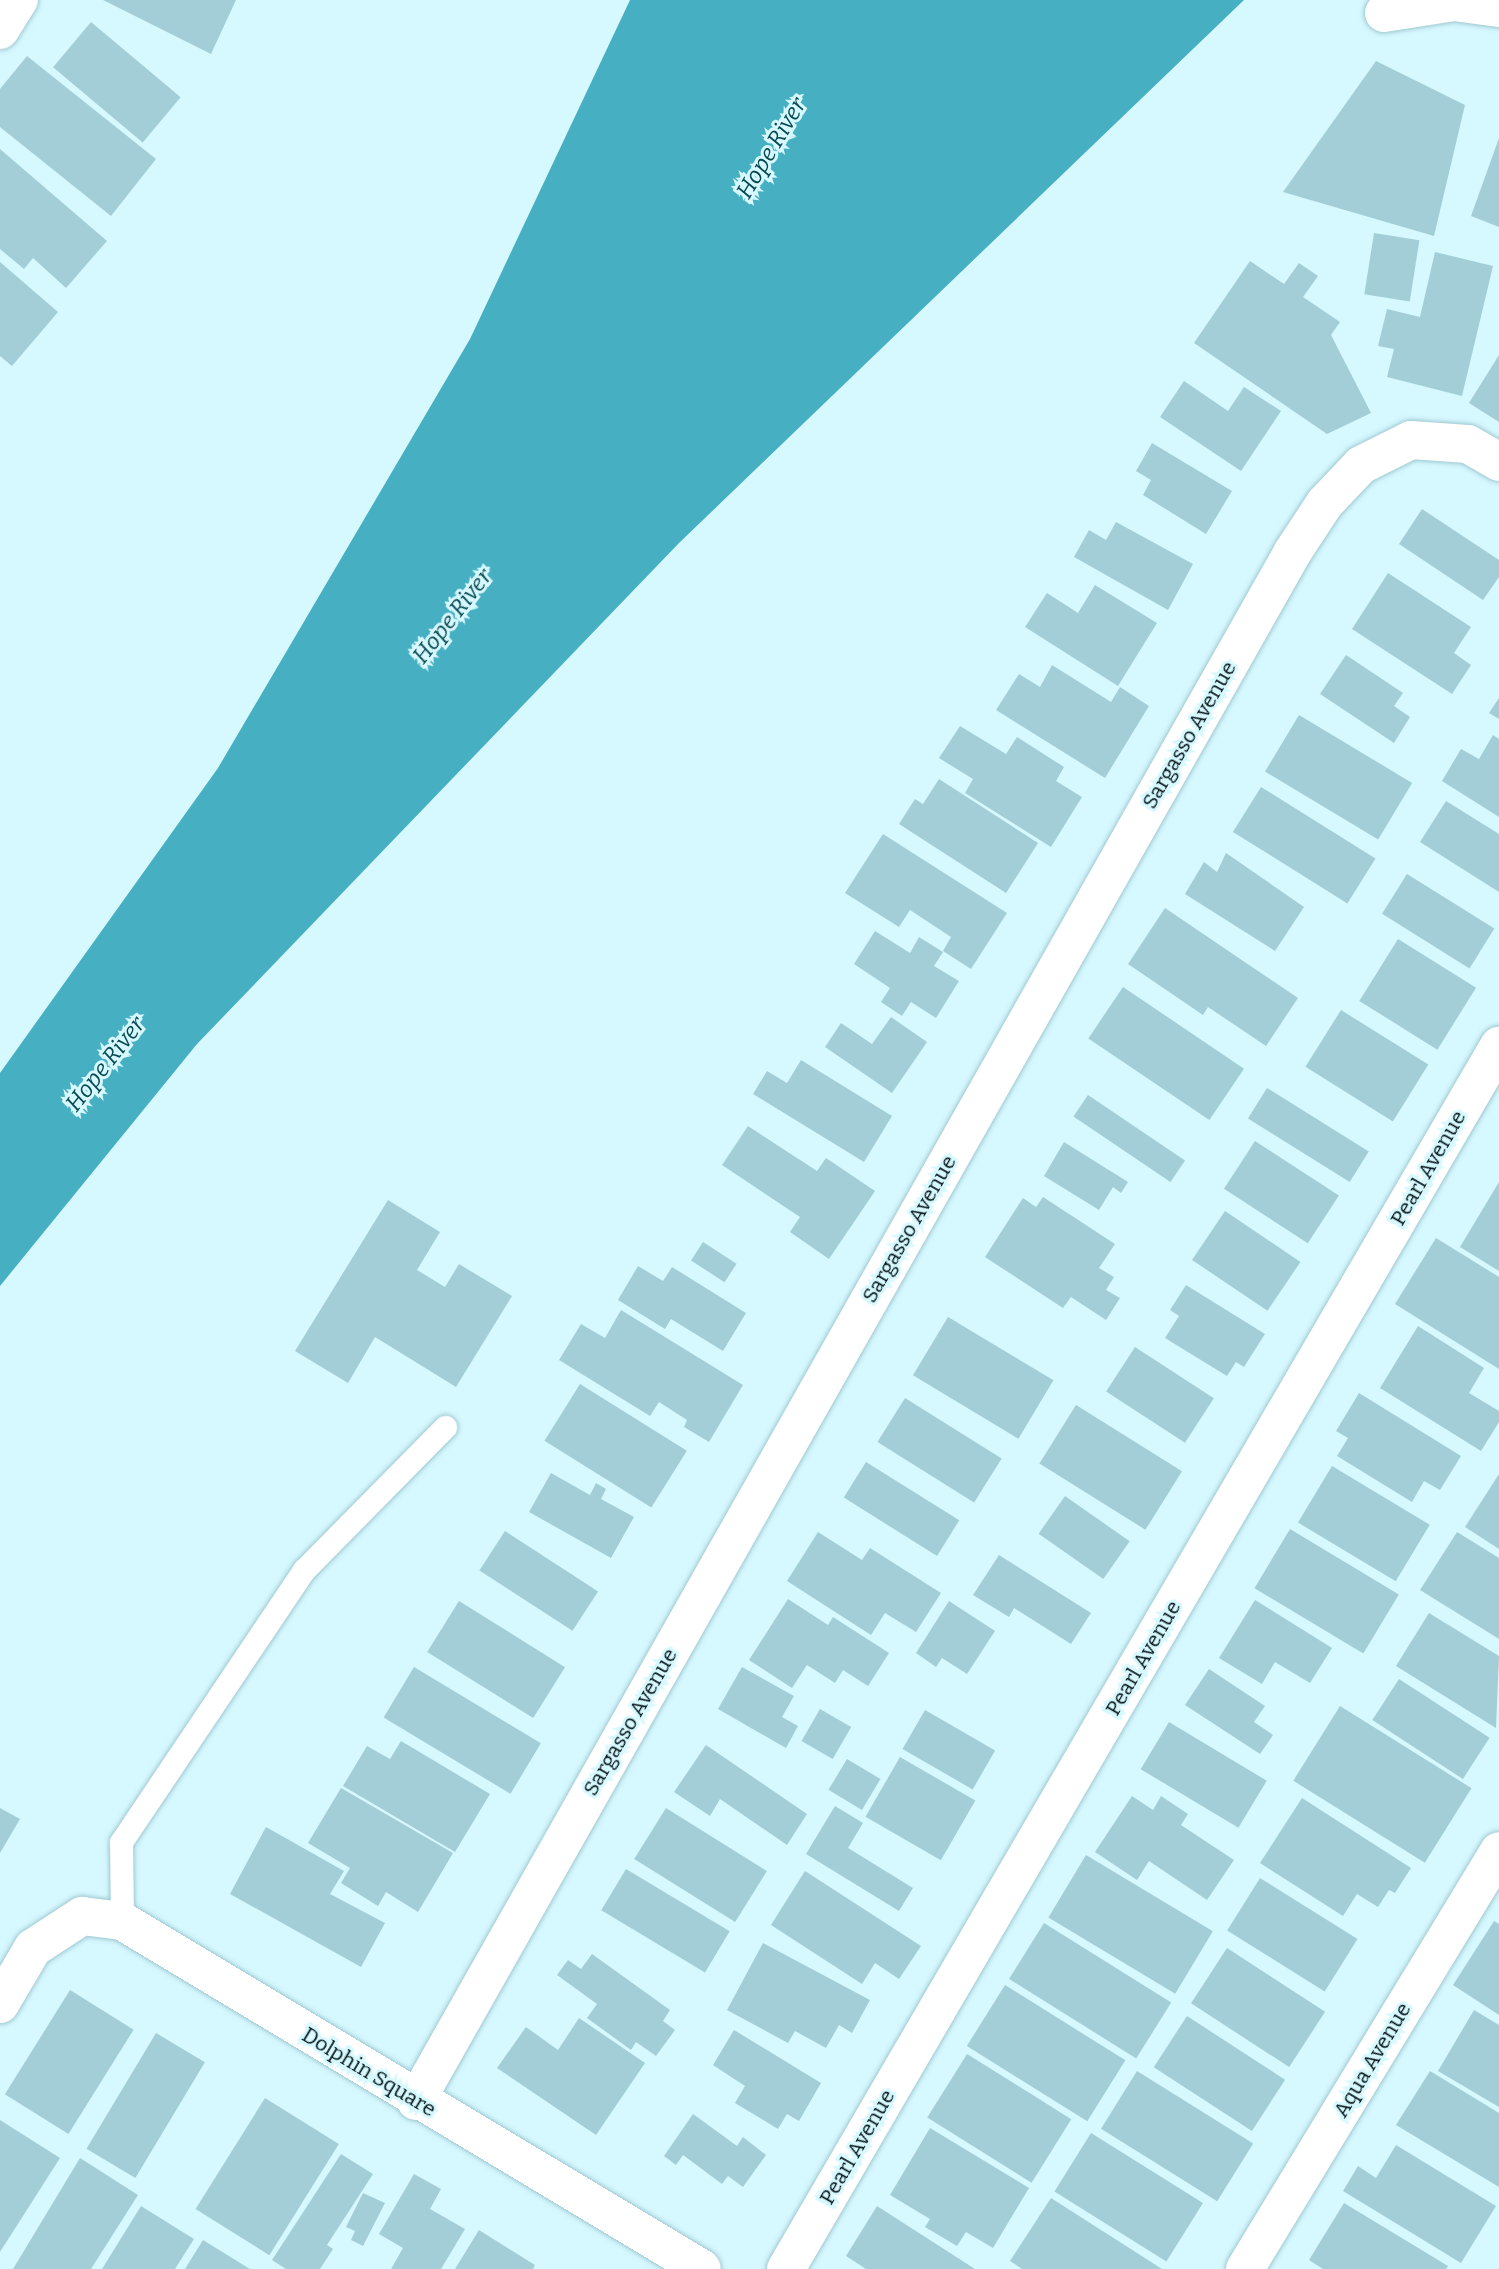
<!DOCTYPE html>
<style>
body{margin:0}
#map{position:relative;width:1499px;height:2269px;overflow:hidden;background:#d6f8ff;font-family:Bitter,serif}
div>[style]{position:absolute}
.water>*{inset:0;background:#47afc2}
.building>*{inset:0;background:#a4ced7;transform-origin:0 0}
.roads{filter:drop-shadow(0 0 2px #9fc9d1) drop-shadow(0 0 2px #9fc9d1)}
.lane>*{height:23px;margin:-11.5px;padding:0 11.5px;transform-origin:11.5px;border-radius:11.5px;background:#fff}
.street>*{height:38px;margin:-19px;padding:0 19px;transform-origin:19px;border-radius:19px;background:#fff}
span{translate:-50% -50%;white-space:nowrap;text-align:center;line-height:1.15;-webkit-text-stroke:6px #d6f8ff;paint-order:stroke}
.street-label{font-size:21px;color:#031114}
.water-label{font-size:23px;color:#074852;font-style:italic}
</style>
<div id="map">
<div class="water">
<i style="clip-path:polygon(630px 0,1244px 0,679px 543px,197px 1044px,0 1286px,0 1073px,218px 768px,470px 339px)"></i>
</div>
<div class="building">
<i style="clip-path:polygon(103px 0,236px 0,211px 54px)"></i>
<i style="left:91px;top:22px;width:117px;height:59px;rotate:40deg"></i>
<i style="clip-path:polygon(27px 56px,156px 159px,111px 216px,0 127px,0 89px)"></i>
<i style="clip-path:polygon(1376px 61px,1465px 105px,1434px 236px,1283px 192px)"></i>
<i style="clip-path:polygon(1499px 138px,1499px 227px,1471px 216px)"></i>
<i style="clip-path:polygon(0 149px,107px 241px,66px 288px,33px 258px,24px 269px,0 249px)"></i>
<i style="left:1374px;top:233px;width:46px;height:62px;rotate:9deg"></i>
<i style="clip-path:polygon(1435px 252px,1493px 266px,1462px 396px,1387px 377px,1394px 349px,1378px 346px,1387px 309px,1420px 317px)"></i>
<i style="clip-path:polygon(1250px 261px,1284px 284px,1299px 263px,1318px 276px,1303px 297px,1340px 322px,1331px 335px,1371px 413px,1327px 434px,1194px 343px)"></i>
<i style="clip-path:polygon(0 262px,58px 312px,12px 366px,0 356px)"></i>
<i style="clip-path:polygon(1499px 355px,1499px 422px,1469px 403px)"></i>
<i style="clip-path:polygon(1184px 381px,1228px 411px,1244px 387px,1281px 411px,1241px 471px,1160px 417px)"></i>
<i style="clip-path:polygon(1152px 443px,1232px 491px,1206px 534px,1143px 495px,1151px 480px,1136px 471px)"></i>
<i style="clip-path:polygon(1422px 509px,1499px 560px,1499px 577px,1483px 600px,1399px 544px)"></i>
<i style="clip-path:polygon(1116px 522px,1193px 564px,1168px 610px,1074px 557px,1089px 530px,1106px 540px)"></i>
<i style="clip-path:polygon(1388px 573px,1471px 627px,1454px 653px,1471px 665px,1452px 694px,1352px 629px)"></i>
<i style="clip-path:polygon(1095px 585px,1157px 623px,1118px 686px,1025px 627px,1047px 593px,1078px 613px)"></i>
<i style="clip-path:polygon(1346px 655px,1403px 693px,1394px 706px,1410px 717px,1394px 743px,1320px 694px)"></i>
<i style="clip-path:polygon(1052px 665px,1111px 702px,1120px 687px,1149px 706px,1105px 778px,996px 710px,1019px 674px,1040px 687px)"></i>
<i style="clip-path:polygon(1499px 698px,1499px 719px,1489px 713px)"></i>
<i style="left:1299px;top:715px;width:132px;height:66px;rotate:31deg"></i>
<i style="clip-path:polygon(960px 726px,1006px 754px,1017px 737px,1064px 767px,1056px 781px,1082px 797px,1051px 847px,965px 793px,973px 779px,939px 758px)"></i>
<i style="clip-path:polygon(1493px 735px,1499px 739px,1499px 817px,1442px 781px,1461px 749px,1479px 759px)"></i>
<i style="clip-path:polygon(939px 779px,1038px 843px,1006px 893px,899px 824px,915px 799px,923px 804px)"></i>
<i style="left:1261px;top:787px;width:135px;height:53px;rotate:32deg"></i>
<i style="clip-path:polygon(1446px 801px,1499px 834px,1499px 892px,1420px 842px)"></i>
<i style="clip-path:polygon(883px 834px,1007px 913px,971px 969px,943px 951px,951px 937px,910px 910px,899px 927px,845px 893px)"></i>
<i style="clip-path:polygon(1226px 853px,1304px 907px,1275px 951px,1185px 894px,1204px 862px,1217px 872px)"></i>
<i style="left:1407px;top:874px;width:103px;height:47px;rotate:32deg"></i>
<i style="clip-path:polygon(1165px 908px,1298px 998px,1266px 1046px,1208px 1007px,1203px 1015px,1128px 964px)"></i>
<i style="clip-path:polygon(875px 931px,910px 953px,919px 937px,943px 952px,934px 966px,959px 981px,936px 1018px,911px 1002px,902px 1016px,881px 1002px,890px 988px,854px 964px)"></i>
<i style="left:1398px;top:939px;width:92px;height:73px;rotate:32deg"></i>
<i style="left:1123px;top:987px;width:146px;height:62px;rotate:34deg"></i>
<i style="left:1341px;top:1010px;width:103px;height:67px;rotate:32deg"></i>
<i style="clip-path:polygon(891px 1017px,927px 1042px,892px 1093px,825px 1047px,841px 1023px,872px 1044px)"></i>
<i style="clip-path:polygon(801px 1060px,892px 1116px,864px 1162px,753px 1094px,767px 1071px,787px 1083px)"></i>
<i style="left:1267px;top:1088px;width:120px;height:36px;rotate:32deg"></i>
<i style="left:1088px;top:1095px;width:117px;height:26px;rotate:34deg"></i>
<i style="clip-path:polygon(748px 1126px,817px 1171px,826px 1158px,875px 1191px,829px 1259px,790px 1232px,800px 1217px,722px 1165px)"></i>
<i style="left:1255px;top:1141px;width:100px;height:57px;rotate:33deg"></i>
<i style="clip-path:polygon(1064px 1142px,1128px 1182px,1121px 1193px,1113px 1187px,1099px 1210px,1044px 1176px)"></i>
<i style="clip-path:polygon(1499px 1182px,1499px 1271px,1460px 1247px)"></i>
<i style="clip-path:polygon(1043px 1197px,1115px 1244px,1099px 1268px,1114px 1277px,1106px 1290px,1120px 1298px,1106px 1320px,1071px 1297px,1063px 1308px,985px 1257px,1023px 1198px,1036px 1207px)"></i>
<i style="clip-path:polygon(388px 1200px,440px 1232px,417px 1270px,445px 1287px,459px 1264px,512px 1296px,456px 1387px,375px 1337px,348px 1383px,295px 1351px)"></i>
<i style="left:1225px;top:1211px;width:91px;height:59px;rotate:34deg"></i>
<i style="clip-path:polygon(1436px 1238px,1499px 1277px,1499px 1369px,1395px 1304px)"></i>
<i style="left:703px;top:1242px;width:40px;height:22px;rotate:33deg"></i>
<i style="clip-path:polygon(638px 1266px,663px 1281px,672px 1267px,746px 1313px,723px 1351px,671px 1319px,665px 1329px,618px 1300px)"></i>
<i style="clip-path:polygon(1186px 1285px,1265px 1334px,1244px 1367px,1236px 1362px,1227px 1376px,1165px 1338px,1179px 1316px,1170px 1310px)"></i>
<i style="clip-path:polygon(621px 1310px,743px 1385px,709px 1442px,684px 1427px,687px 1420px,659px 1402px,650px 1416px,559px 1360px,581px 1324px,605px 1338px)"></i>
<i style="left:948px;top:1317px;width:123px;height:68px;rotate:31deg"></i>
<i style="clip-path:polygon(1418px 1326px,1484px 1368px,1469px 1393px,1499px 1411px,1499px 1422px,1481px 1451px,1380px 1388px)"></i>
<i style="left:1135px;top:1347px;width:94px;height:53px;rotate:33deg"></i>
<i style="left:580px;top:1384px;width:126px;height:67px;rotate:32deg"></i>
<i style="clip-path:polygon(1359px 1393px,1461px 1456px,1440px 1490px,1424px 1481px,1412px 1502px,1337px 1456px,1348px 1438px,1336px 1431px)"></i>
<i style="left:905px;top:1398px;width:114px;height:52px;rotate:32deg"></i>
<i style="left:1076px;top:1405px;width:125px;height:69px;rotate:32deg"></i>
<i style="left:866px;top:1462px;width:110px;height:42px;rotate:32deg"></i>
<i style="left:1332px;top:1466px;width:114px;height:66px;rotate:31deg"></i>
<i style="clip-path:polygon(551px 1473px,590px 1495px,596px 1483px,606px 1489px,601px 1499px,634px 1517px,611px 1558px,529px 1512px)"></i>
<i style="clip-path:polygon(1499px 1474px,1499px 1549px,1465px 1527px)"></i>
<i style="left:1065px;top:1496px;width:79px;height:46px;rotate:35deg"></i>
<i style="left:1290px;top:1529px;width:127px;height:69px;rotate:31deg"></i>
<i style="left:505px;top:1531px;width:111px;height:47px;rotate:33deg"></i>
<i style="clip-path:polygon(818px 1532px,862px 1560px,870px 1548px,941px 1593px,916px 1632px,885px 1613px,871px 1635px,787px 1581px)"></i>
<i style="clip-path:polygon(1457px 1532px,1499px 1558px,1499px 1639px,1420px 1590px)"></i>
<i style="clip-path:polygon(999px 1555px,1091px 1613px,1071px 1644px,1014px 1608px,1009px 1617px,973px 1595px)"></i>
<i style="clip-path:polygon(788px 1599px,828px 1625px,833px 1617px,889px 1653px,868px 1686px,843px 1670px,835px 1683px,807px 1665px,792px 1688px,749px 1660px)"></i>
<i style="clip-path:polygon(1255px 1600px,1332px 1648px,1310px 1683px,1275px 1662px,1262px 1684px,1219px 1658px)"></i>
<i style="left:459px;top:1601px;width:125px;height:60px;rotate:32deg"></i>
<i style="clip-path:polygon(949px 1601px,995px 1631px,967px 1674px,942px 1658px,936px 1667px,916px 1653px)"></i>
<i style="clip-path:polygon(1429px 1613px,1499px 1656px,1496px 1728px,1396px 1666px)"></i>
<i style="left:414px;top:1667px;width:148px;height:59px;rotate:31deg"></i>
<i style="clip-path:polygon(742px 1667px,794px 1696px,782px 1717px,798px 1726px,786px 1748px,718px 1709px)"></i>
<i style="clip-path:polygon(1209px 1669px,1265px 1706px,1254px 1722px,1273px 1735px,1260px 1754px,1185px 1705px)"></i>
<i style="left:1399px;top:1679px;width:108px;height:49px;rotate:33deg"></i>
<i style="left:1340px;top:1706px;width:155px;height:88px;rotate:32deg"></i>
<i style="left:820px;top:1709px;width:36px;height:37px;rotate:30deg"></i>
<i style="left:925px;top:1710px;width:81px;height:45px;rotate:30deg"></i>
<i style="left:1169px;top:1722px;width:114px;height:55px;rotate:31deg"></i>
<i style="clip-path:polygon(401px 1741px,490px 1794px,455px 1852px,343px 1786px,367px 1746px,390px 1759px)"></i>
<i style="clip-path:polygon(706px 1745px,807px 1814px,787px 1845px,720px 1799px,710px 1816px,674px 1792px)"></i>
<i style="left:900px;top:1757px;width:87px;height:69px;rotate:30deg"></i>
<i style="left:847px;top:1759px;width:39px;height:36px;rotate:31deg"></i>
<i style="clip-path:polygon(341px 1788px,453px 1853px,418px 1912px,386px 1892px,378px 1906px,341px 1883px,350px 1868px,308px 1843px)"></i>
<i style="clip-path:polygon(1132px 1796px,1153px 1810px,1161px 1796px,1188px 1814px,1181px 1825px,1234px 1860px,1207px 1900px,1149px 1861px,1137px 1880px,1095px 1852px)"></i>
<i style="clip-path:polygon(1302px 1798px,1411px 1868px,1395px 1893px,1389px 1890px,1378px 1907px,1357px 1894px,1343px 1916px,1260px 1863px)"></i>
<i style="clip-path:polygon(835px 1806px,863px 1823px,848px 1848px,913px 1888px,899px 1911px,806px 1854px)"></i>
<i style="clip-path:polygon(0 1808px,20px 1819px,0 1853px)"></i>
<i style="left:666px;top:1808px;width:119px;height:60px;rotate:32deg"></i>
<i style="clip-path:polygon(266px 1827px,344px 1871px,330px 1894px,385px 1923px,361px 1967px,230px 1894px)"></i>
<i style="left:1086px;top:1855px;width:148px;height:73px;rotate:31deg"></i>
<i style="left:626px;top:1869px;width:121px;height:48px;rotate:31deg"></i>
<i style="clip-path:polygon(805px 1871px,921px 1946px,899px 1979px,875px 1963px,862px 1984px,771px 1925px)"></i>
<i style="left:1260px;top:1878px;width:115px;height:62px;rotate:32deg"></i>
<i style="clip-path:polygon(1494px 1921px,1499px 1924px,1499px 2015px,1453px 1985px)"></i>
<i style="left:1044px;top:1923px;width:150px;height:66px;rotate:32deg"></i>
<i style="clip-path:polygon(763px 1943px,870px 2000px,852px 2033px,839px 2025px,826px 2048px,795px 2031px,788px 2043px,727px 2010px)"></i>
<i style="left:1227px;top:1948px;width:117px;height:66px;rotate:33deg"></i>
<i style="clip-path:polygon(592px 1954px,670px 2010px,663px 2021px,675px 2030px,656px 2056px,636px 2042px,631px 2050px,587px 2018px,597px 2004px,557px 1975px,568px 1960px,581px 1969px)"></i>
<i style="left:1005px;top:1985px;width:142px;height:72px;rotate:32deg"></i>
<i style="left:70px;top:1990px;width:75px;height:123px;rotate:32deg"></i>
<i style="clip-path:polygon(1474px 2010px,1499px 2025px,1499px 2107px,1438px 2071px)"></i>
<i style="left:1187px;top:2016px;width:117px;height:61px;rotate:33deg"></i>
<i style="clip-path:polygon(579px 2018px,645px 2063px,596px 2135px,497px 2068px,526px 2027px,558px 2050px)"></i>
<i style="clip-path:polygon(734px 2030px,821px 2083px,799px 2121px,787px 2114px,778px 2129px,735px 2103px,745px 2086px,713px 2065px)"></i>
<i style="left:156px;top:2033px;width:57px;height:135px;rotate:31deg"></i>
<i style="left:967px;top:2054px;width:123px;height:75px;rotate:32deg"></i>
<i style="left:1137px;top:2071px;width:137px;height:68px;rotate:32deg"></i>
<i style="clip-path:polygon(1430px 2071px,1499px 2113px,1499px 2187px,1396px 2125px)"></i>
<i style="left:265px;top:2098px;width:87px;height:131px;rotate:32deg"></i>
<i style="clip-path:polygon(693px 2114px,737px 2146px,743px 2137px,766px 2155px,743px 2187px,728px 2176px,722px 2184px,683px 2155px,676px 2165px,664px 2156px)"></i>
<i style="clip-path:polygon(0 2120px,60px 2158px,0 2252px)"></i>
<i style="clip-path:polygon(930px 2128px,1029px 2188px,993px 2248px,966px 2232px,957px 2246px,925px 2227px,930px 2219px,890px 2195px)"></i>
<i style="left:1091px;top:2133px;width:132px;height:69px;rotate:32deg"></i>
<i style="clip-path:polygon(1396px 2145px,1496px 2206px,1461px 2263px,1343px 2191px,1358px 2166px,1376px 2178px)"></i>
<i style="clip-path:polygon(341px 2154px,373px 2174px,327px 2245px,333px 2249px,320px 2269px,286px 2269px,272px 2260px)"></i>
<i style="clip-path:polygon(80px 2158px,138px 2195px,91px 2269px,13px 2269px)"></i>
<i style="clip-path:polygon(414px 2174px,441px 2189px,430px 2209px,465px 2229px,441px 2269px,391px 2269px,403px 2248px,379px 2234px)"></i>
<i style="clip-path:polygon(363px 2193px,385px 2203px,363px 2246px,351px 2240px,355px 2231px,346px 2227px)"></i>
<i style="clip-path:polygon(1051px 2198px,1162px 2269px,1022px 2269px,1010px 2261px)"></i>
<i style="clip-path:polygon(1344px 2203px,1448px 2266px,1446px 2269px,1323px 2269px,1309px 2260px)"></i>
<i style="clip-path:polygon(141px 2206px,194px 2239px,175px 2269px,102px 2269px)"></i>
<i style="clip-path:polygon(877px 2206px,975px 2269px,866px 2269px,846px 2256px)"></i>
<i style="clip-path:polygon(479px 2230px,535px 2265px,533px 2269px,455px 2269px)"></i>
<i style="clip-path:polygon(203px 2240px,250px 2269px,185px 2269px)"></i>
</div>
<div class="roads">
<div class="lane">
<i style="left:122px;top:1921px;width:79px;rotate:-90.7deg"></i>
<i style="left:121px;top:1842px;width:328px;rotate:-56.1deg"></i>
<i style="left:304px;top:1570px;width:201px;rotate:-45.4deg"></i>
</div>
<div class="street">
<i style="left:1384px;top:13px;width:71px;rotate:-8.9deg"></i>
<i style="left:1454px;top:2px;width:45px;rotate:7.6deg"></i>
<i style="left:0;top:30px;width:36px;rotate:-58deg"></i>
<i style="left:0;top:2004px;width:65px;rotate:-59.5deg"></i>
<i style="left:33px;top:1948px;width:59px;rotate:-33.1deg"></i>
<i style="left:82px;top:1916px;width:40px;rotate:7.1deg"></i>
<i style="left:122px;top:1921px;width:676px;rotate:30.96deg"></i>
<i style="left:416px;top:2101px;width:1779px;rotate:-60.49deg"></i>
<i style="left:1292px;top:553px;width:60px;rotate:-56.6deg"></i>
<i style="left:1325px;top:503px;width:52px;rotate:-46.5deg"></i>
<i style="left:1361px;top:465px;width:56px;rotate:-26.6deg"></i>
<i style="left:1411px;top:440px;width:57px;rotate:4deg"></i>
<i style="left:1468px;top:444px;width:36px;rotate:30deg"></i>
<i style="left:786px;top:2269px;width:1416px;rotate:-59.76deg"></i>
<i style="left:1245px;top:2269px;width:489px;rotate:-58.7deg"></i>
</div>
</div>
<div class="street-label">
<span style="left:1189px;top:735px;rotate:-60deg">Sargasso Avenue</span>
<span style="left:1428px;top:1168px;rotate:-60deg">Pearl Avenue</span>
<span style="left:909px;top:1229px;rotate:-60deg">Sargasso Avenue</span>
<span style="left:1143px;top:1658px;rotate:-60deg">Pearl Avenue</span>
<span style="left:630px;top:1722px;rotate:-60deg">Sargasso Avenue</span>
<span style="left:1372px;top:2060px;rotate:-59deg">Aqua Avenue</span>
<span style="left:369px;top:2072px;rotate:31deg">Dolphin Square</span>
<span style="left:857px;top:2147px;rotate:-60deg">Pearl Avenue</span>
</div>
<div class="water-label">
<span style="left:771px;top:148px;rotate:-59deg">Hope River</span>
<span style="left:452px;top:616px;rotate:-52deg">Hope River</span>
<span style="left:105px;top:1064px;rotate:-52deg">Hope River</span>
</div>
</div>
